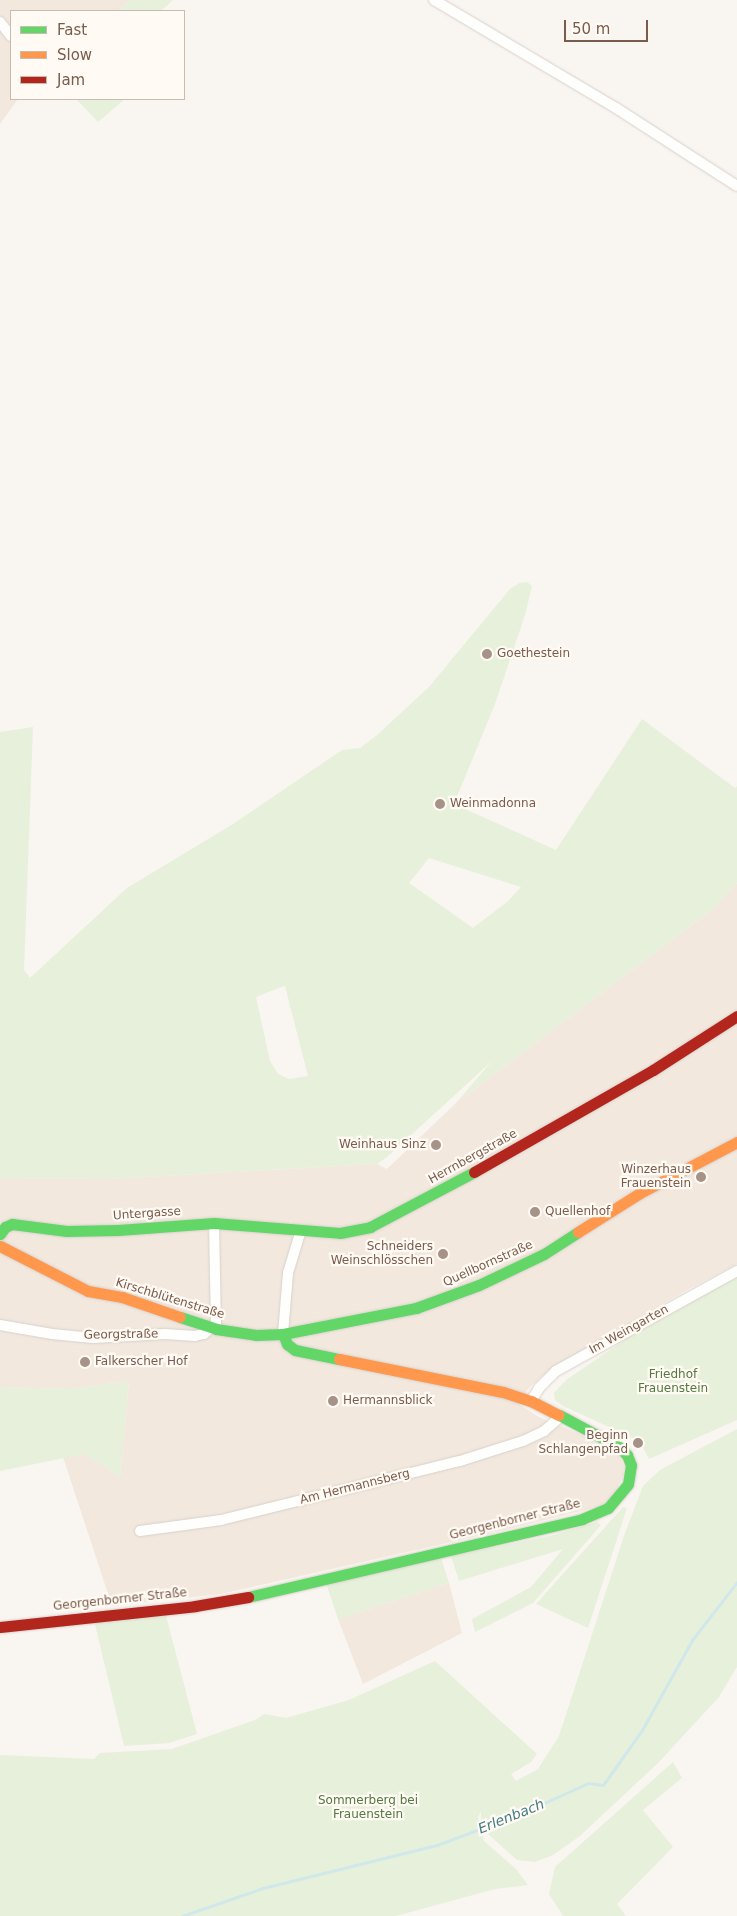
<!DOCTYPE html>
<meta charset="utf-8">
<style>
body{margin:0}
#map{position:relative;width:737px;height:1916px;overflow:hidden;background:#f9f5f0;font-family:"DejaVu Sans",sans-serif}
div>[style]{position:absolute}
.residential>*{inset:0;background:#f2e8de}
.green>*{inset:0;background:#e7f0db}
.stream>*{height:3px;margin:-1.5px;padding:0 1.5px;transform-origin:1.5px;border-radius:1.5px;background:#d0e8ea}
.roads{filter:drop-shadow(0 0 1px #d7d1cb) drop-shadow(0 0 1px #d7d1cb)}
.street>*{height:10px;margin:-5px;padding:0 5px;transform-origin:5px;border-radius:5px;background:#fefefd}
.fast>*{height:11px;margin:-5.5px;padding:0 5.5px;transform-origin:5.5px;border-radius:5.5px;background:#63d668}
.slow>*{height:11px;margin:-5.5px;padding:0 5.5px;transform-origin:5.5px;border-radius:5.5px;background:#ff974d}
.jam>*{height:11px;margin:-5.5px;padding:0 5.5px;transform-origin:5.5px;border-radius:5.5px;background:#b3261e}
.dots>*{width:14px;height:14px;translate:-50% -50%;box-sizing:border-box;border:2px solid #fffaf3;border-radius:50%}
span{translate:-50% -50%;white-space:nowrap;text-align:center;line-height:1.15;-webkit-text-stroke:4.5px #fffaf3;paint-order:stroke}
.poi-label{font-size:12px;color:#7a5c4d}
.left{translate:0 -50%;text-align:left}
.right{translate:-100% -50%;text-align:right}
.street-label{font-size:12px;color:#7a5c4d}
.park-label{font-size:12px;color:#537a41}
.water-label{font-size:14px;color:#437c86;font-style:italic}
.legend{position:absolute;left:10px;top:10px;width:175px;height:90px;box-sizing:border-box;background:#fffaf3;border:1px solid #cabbb1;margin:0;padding:6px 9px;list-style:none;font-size:15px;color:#7a5c4d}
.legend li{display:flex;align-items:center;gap:10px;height:25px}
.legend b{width:25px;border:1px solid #cabbb1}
.scale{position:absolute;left:564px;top:20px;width:84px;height:22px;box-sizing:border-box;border:2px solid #7a5c4d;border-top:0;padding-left:6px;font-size:15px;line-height:18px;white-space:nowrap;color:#7a5c4d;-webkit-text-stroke:4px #fffaf3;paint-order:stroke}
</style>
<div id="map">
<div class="residential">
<i style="clip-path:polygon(0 0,130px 0,118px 11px,11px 11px,11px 99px,18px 99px,0 124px)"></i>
<i style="clip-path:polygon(737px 883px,737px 1264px,685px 1291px,543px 1375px,527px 1390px,520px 1405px,539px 1417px,584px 1436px,619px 1456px,624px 1466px,623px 1477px,616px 1490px,606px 1503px,589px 1509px,509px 1529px,221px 1594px,112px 1606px,63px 1457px,85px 1454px,120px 1477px,129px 1381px,70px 1389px,0 1387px,0 1178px,107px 1179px,377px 1164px,387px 1169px,456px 1103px,713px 909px)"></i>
<i style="clip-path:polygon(449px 1583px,462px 1633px,363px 1684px,338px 1619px)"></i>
</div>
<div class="green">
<i style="clip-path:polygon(130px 0,173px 0,161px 11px,118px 11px)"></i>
<i style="clip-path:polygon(76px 99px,125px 99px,98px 122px)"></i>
<i style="clip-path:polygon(evenodd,527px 582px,532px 586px,525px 615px,495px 704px,454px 804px,556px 850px,642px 719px,735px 788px,737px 786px,737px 883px,713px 909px,456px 1103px,492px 1061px,387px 1157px,377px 1164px,107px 1179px,0 1178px,0 732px,33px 727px,24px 970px,30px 978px,127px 888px,233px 824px,342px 750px,360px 748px,377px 735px,429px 687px,510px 589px,519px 583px,527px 582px,429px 858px,521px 887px,507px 902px,473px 928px,409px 883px,429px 858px,527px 582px,284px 986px,285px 986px,308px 1076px,289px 1079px,278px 1074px,270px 1061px,256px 997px,284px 986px)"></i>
<i style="clip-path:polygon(737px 1275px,737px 1420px,649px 1459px,641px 1444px,633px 1438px,563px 1406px,555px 1400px,554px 1393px,566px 1380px,626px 1339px)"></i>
<i style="clip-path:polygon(129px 1381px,120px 1477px,84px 1454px,0 1471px,0 1387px,70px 1389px)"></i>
<i style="clip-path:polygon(737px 1429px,737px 1667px,719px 1697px,659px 1762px,580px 1836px,553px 1855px,535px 1862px,517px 1860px,488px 1834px,481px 1820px,481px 1811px,478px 1818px,484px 1841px,516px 1869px,528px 1885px,495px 1889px,396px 1916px,0 1916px,0 1755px,94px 1759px,100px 1753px,172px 1749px,255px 1720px,264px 1714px,286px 1718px,349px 1700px,435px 1661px,537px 1754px,531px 1762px,511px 1774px,516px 1781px,538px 1769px,559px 1736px,625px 1533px,643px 1486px,660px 1470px)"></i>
<i style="clip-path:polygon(623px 1507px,627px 1508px,588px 1628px,536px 1604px)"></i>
<i style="clip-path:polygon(597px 1522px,601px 1525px,533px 1603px,475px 1632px,472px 1619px,531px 1587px,563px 1549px,459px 1581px,451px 1556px,554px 1535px)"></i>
<i style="clip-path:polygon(441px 1558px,449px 1583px,338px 1619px,326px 1583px)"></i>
<i style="clip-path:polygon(165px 1612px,197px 1734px,169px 1743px,124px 1746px,94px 1620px)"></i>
<i style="clip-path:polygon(673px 1762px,682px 1778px,643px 1810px,673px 1847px,617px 1904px,626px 1916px,563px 1916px,549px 1894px,555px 1867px)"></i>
</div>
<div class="stream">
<i style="left:182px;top:1916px;width:86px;rotate:-19.1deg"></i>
<i style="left:263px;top:1888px;width:179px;rotate:-13.9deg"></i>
<i style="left:437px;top:1845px;width:91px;rotate:-20.6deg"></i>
<i style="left:522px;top:1813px;width:72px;rotate:-24.4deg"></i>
<i style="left:588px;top:1783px;width:15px;rotate:8deg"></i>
<i style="left:603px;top:1785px;width:67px;rotate:-54.7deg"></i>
<i style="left:642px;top:1730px;width:103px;rotate:-60.9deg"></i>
<i style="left:692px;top:1640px;width:73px;rotate:-52.2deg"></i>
</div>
<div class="roads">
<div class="street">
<i style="left:434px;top:0;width:212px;rotate:30.7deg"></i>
<i style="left:616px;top:108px;width:144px;rotate:32.8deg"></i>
<i style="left:0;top:22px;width:18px;rotate:52deg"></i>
<i style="left:214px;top:1223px;width:106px;rotate:88.9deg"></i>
<i style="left:0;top:1325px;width:53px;rotate:9.8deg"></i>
<i style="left:52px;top:1334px;width:41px;rotate:5.6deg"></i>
<i style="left:93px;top:1338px;width:72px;rotate:-3.2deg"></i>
<i style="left:165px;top:1334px;width:30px;rotate:4deg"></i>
<i style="left:195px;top:1336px;width:9px;rotate:-13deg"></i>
<i style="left:204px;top:1334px;width:9px;rotate:-41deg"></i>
<i style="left:283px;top:1334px;width:61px;rotate:-85.3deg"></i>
<i style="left:288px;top:1273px;width:45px;rotate:-73.2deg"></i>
<i style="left:531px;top:1401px;width:15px;rotate:-58deg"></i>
<i style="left:539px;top:1388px;width:24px;rotate:-45deg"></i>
<i style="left:556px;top:1371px;width:207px;rotate:-28.9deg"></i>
<i style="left:140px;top:1531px;width:82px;rotate:-7.7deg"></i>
<i style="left:221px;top:1520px;width:246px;rotate:-13.9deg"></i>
<i style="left:460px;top:1461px;width:66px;rotate:-17.6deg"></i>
<i style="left:523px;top:1441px;width:23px;rotate:-25deg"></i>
<i style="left:544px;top:1431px;width:21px;rotate:-41deg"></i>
</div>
<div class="fast">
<i style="left:0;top:1234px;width:9px;rotate:-54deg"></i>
<i style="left:5px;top:1227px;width:8px;rotate:-23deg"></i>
<i style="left:12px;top:1224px;width:55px;rotate:7.3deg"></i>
<i style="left:67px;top:1231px;width:51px;rotate:-1.1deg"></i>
<i style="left:118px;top:1230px;width:96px;rotate:-4.2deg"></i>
<i style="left:214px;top:1223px;width:126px;rotate:4.5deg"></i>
<i style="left:340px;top:1233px;width:31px;rotate:-11deg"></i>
<i style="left:370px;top:1227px;width:118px;rotate:-27.9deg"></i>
<i style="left:180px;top:1317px;width:38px;rotate:18deg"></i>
<i style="left:216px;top:1329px;width:40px;rotate:8.5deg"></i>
<i style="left:256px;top:1335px;width:27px;rotate:-2deg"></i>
<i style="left:283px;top:1334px;width:136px;rotate:-11.1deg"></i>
<i style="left:416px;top:1308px;width:67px;rotate:-20.1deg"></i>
<i style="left:479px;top:1285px;width:72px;rotate:-25.5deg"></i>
<i style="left:544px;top:1254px;width:40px;rotate:-32.9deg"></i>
<i style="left:283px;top:1334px;width:11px;rotate:68deg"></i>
<i style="left:287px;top:1344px;width:10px;rotate:37deg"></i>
<i style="left:295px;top:1350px;width:45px;rotate:11.6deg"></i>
<i style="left:248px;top:1597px;width:343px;rotate:-13.1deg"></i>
<i style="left:582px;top:1519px;width:28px;rotate:-23deg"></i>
<i style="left:608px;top:1508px;width:31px;rotate:-50deg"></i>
<i style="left:628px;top:1484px;width:19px;rotate:-81deg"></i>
<i style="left:631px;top:1465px;width:11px;rotate:-112deg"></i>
<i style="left:627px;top:1455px;width:11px;rotate:-135deg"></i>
<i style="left:619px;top:1447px;width:68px;rotate:-151.9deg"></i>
</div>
<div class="slow">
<i style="left:578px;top:1232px;width:73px;rotate:-32.2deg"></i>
<i style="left:640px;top:1193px;width:110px;rotate:-27.7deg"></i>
<i style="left:0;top:1246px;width:99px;rotate:27.1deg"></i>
<i style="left:88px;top:1291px;width:35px;rotate:10deg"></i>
<i style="left:122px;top:1297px;width:61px;rotate:19deg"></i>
<i style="left:339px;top:1359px;width:167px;rotate:11.4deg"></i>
<i style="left:503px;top:1392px;width:29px;rotate:18deg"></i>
<i style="left:531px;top:1401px;width:31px;rotate:27deg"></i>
</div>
<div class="jam">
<i style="left:474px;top:1172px;width:206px;rotate:-29.7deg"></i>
<i style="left:653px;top:1070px;width:100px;rotate:-32.7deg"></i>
<i style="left:0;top:1627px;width:196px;rotate:-6.1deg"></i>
<i style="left:195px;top:1606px;width:54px;rotate:-9.6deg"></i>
</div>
</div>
<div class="dots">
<i style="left:487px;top:654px;background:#a69286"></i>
<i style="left:440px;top:804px;background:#a69286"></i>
<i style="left:436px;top:1145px;background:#a69286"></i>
<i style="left:701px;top:1177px;background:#a69286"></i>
<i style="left:535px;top:1212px;background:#a69286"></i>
<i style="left:443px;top:1254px;background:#a69286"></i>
<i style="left:85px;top:1362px;background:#a69286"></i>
<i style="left:333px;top:1401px;background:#a69286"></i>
<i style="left:638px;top:1443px;background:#a69286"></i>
</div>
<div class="poi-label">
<span class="left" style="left:497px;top:654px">Goethestein</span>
<span class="left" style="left:450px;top:804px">Weinmadonna</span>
<span class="right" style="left:426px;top:1145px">Weinhaus Sinz</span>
<span class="right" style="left:691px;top:1177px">Winzerhaus<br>Frauenstein</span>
<span class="left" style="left:545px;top:1212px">Quellenhof</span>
<span class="right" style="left:433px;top:1254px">Schneiders<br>Weinschlösschen</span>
<span class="left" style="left:95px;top:1362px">Falkerscher Hof</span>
<span class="left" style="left:343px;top:1401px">Hermannsblick</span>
<span class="right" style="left:628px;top:1443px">Beginn<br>Schlangenpfad</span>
</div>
<div class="street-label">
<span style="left:473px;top:1157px;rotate:-29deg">Herrnbergstraße</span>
<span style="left:147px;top:1214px;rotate:-4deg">Untergasse</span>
<span style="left:488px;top:1264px;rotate:-24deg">Quellbornstraße</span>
<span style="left:170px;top:1299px;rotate:17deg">Kirschblütenstraße</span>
<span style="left:629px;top:1330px;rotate:-29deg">Im Weingarten</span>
<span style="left:121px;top:1335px;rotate:-1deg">Georgstraße</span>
<span style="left:355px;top:1487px;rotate:-14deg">Am Hermannsberg</span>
<span style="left:515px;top:1520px;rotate:-14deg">Georgenborner Straße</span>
<span style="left:120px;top:1600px;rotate:-6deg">Georgenborner Straße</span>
</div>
<div class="park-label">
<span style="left:673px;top:1382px">Friedhof<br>Frauenstein</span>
<span style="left:368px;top:1808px">Sommerberg bei<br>Frauenstein</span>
</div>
<div class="water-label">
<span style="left:511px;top:1816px;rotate:-22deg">Erlenbach</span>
</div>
<ul class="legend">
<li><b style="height:6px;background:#63d668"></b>Fast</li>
<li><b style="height:6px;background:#ff974d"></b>Slow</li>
<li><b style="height:6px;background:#b3261e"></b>Jam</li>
</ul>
<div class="scale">50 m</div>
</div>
